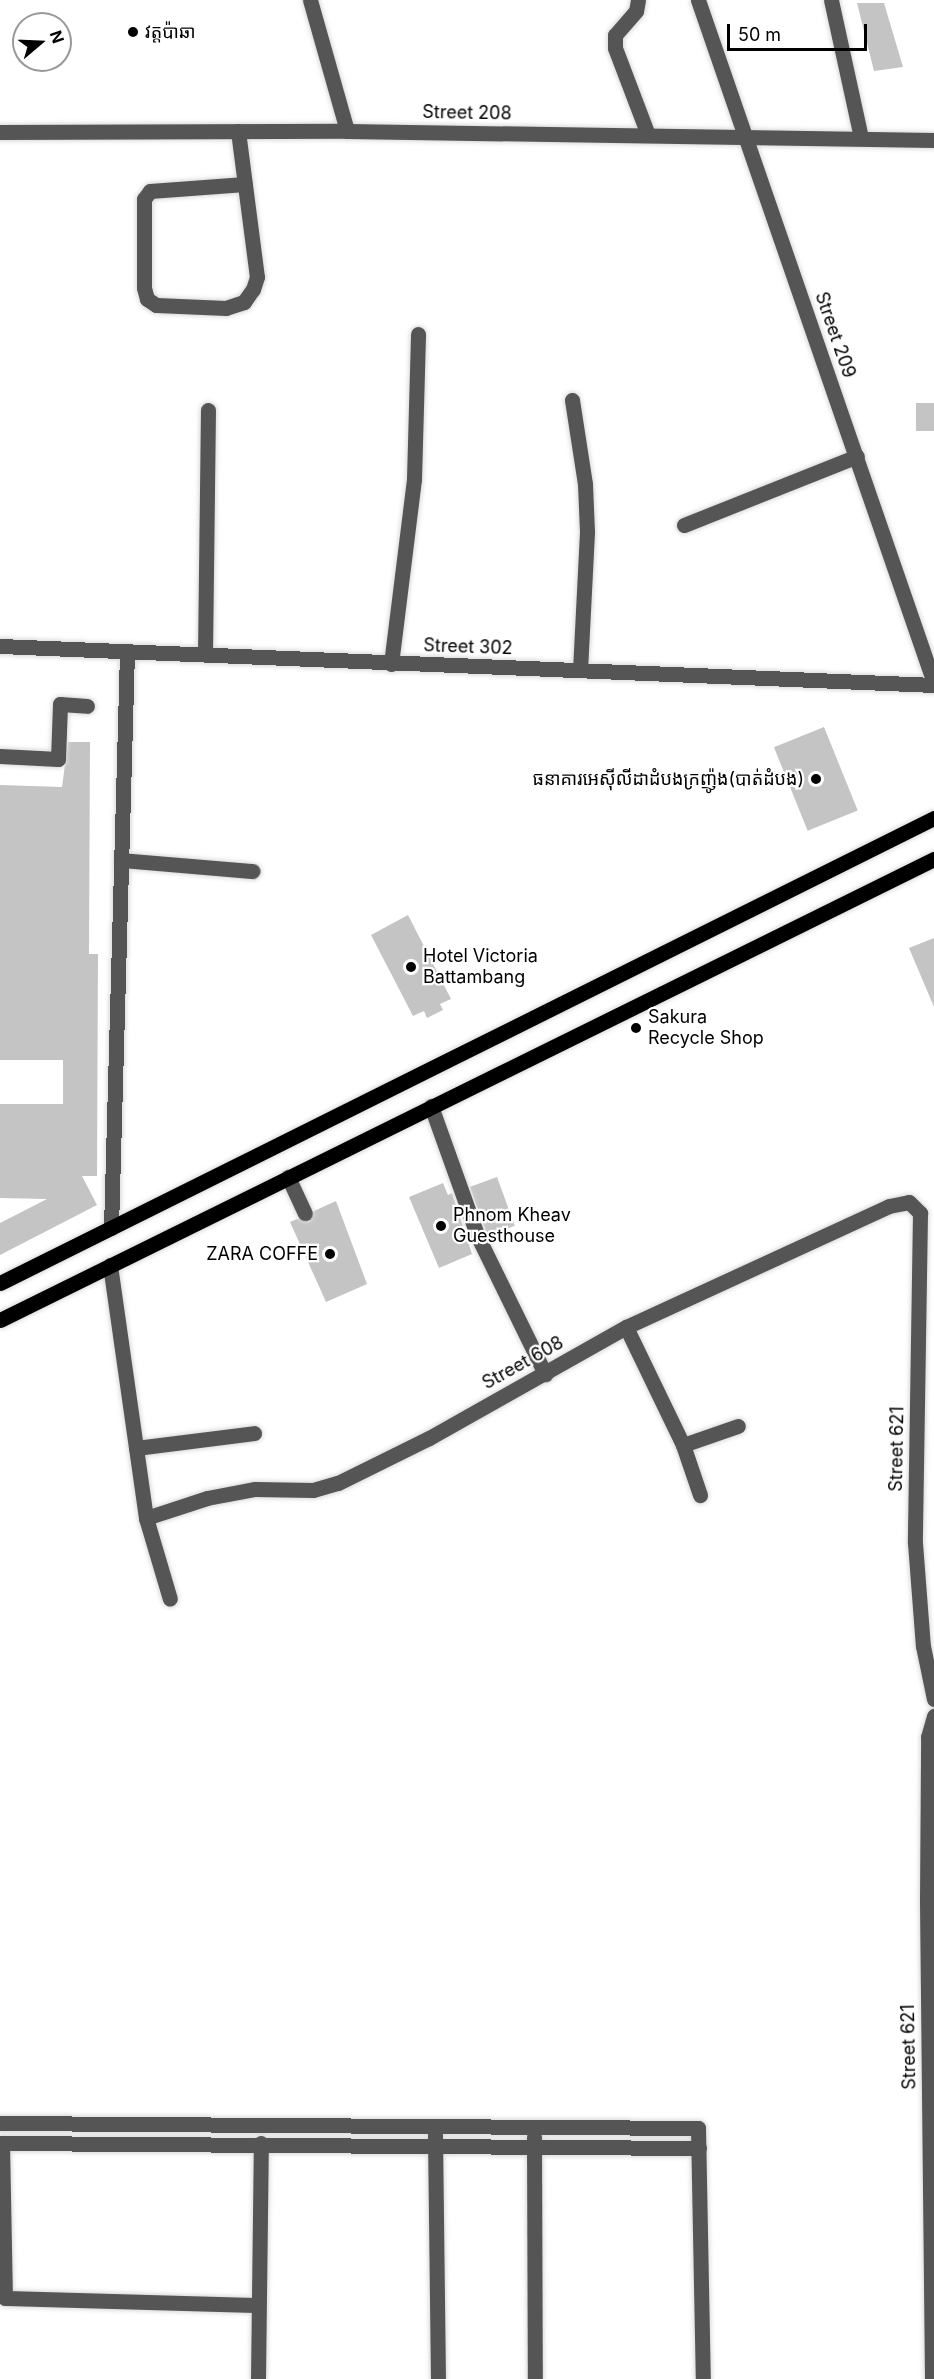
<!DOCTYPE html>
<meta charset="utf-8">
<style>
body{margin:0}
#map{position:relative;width:934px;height:2379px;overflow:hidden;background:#fff;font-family:Inter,"Noto Sans Khmer",sans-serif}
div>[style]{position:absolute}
.building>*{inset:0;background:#c4c4c4;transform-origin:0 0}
.roads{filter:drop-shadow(0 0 2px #dbdbdb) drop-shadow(0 0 2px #dbdbdb)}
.minor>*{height:15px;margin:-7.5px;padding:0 7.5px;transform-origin:7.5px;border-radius:7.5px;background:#555}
.major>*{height:15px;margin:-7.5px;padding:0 7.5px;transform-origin:7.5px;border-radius:7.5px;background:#000}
.dots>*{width:16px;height:16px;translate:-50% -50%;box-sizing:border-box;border:3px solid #fff;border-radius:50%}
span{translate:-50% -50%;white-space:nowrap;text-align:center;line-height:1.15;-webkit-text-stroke:4.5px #fff;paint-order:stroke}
.poi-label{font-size:18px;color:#000}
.left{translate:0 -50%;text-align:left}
.right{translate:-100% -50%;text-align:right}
.street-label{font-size:18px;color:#000}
.north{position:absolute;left:12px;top:12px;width:60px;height:60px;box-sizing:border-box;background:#fff;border:2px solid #999;border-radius:50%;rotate:71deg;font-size:16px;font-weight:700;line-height:24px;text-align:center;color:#000}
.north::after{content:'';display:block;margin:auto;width:21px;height:27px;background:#000;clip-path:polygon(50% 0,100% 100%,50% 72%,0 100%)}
.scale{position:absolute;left:727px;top:24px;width:140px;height:27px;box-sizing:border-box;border:3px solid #000;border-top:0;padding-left:8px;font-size:18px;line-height:21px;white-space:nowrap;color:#000;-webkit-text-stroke:4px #fff;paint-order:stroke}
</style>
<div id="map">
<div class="building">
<i style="clip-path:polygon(857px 3px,884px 3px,903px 67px,874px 71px)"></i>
<i style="left:934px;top:403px;width:28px;height:18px;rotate:90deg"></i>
<i style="left:824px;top:727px;width:90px;height:54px;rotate:68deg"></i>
<i style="clip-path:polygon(68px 742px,90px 742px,89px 954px,98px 954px,97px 1176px,82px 1176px,97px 1205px,0 1255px,0 1223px,47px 1199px,0 1198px,0 1104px,63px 1104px,63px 1060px,0 1060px,0 785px,62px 787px)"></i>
<i style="clip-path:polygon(408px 915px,451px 999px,440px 1004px,443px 1010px,427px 1018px,424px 1011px,413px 1016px,371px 935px)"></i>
<i style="clip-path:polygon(934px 938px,934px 1007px,909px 948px)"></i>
<i style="left:497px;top:1177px;width:52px;height:29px;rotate:70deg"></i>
<i style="clip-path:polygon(443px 1183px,448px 1195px,452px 1193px,472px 1254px,439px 1268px,409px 1197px)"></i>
<i style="clip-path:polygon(336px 1201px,367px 1284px,326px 1302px,290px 1222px,297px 1219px,309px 1222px,314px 1211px)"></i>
</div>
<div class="roads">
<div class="minor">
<i style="left:310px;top:0;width:136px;rotate:74.2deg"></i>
<i style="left:638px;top:0;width:11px;rotate:100deg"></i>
<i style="left:636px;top:11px;width:32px;rotate:131deg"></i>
<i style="left:615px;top:35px;width:13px;rotate:90deg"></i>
<i style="left:615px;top:48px;width:93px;rotate:69.2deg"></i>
<i style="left:698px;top:0;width:723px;rotate:70.94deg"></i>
<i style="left:831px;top:0;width:141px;rotate:77.7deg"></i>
<i style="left:238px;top:131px;width:147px;rotate:82.6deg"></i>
<i style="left:257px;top:277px;width:13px;rotate:108deg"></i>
<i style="left:253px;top:289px;width:16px;rotate:125deg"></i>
<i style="left:244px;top:302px;width:19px;rotate:162deg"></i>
<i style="left:226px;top:308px;width:70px;rotate:-177.5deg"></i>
<i style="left:156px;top:305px;width:11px;rotate:-146deg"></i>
<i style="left:147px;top:299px;width:11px;rotate:-105deg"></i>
<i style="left:144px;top:288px;width:89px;rotate:-90deg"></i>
<i style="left:144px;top:199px;width:10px;rotate:-53deg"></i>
<i style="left:150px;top:191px;width:95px;rotate:-4.2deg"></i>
<i style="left:0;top:132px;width:347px;rotate:-0.2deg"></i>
<i style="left:347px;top:131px;width:587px;rotate:0.88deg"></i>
<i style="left:572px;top:400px;width:85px;rotate:81.2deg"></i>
<i style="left:585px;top:484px;width:48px;rotate:87.6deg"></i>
<i style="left:587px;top:532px;width:138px;rotate:92.9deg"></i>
<i style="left:684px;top:525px;width:186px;rotate:-21.7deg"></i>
<i style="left:0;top:646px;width:935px;rotate:2.39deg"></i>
<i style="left:205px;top:654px;width:244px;rotate:-89.3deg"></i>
<i style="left:391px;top:664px;width:186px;rotate:-82.9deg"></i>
<i style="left:414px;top:479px;width:145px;rotate:-88.4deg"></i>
<i style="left:0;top:756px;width:58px;rotate:3deg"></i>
<i style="left:58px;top:759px;width:55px;rotate:-87.9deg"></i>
<i style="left:60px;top:704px;width:27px;rotate:4deg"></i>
<i style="left:121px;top:860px;width:132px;rotate:4.8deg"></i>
<i style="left:431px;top:1106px;width:139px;rotate:70.3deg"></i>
<i style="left:478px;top:1237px;width:153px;rotate:63.9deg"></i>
<i style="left:288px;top:1177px;width:40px;rotate:65deg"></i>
<i style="left:111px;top:1228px;width:577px;rotate:-88.41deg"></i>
<i style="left:110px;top:1265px;width:256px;rotate:81.9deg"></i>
<i style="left:146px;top:1518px;width:84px;rotate:73.5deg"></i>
<i style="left:626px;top:1327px;width:131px;rotate:64.2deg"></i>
<i style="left:683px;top:1445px;width:58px;rotate:-19.1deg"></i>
<i style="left:683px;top:1445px;width:53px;rotate:71.2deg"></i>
<i style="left:136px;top:1448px;width:119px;rotate:-7.2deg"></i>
<i style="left:146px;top:1518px;width:64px;rotate:-18.2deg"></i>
<i style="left:207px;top:1498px;width:49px;rotate:-10.6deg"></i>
<i style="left:255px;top:1489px;width:58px;rotate:1deg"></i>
<i style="left:313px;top:1490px;width:26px;rotate:-16deg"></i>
<i style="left:338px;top:1483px;width:102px;rotate:-26.3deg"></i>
<i style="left:429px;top:1438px;width:226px;rotate:-29.4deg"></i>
<i style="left:626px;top:1327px;width:289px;rotate:-24.7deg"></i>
<i style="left:889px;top:1206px;width:20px;rotate:-11deg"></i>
<i style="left:909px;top:1202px;width:16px;rotate:45deg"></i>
<i style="left:920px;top:1213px;width:330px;rotate:90.9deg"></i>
<i style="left:915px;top:1543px;width:103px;rotate:85.6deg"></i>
<i style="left:923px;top:1646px;width:54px;rotate:78.3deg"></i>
<i style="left:0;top:2123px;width:698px;rotate:0.41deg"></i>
<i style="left:698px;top:2128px;width:251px;rotate:88.9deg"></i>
<i style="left:435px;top:2135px;width:244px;rotate:89.3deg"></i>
<i style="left:534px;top:2137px;width:242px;rotate:89.8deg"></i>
<i style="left:0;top:2143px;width:699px;rotate:0.41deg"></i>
<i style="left:2px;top:2143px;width:155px;rotate:88.9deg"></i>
<i style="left:5px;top:2298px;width:251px;rotate:1.6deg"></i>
<i style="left:258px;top:2379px;width:236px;rotate:-89.3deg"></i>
<i style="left:932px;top:2379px;width:479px;rotate:-90.6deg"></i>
<i style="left:927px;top:1900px;width:163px;rotate:-89.6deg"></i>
<i style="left:928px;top:1737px;width:22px;rotate:-74deg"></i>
</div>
<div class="major">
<i style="left:0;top:1283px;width:1043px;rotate:-26.47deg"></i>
<i style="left:0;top:1320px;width:1042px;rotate:-26.27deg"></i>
</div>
</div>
<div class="dots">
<i style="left:133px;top:32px;background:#000"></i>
<i style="left:816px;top:779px;background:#000"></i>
<i style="left:411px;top:967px;background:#000"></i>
<i style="left:636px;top:1028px;background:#000"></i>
<i style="left:441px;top:1226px;background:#000"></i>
<i style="left:330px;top:1254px;background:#000"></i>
</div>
<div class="poi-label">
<span class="left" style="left:145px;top:32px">វត្តប៉ាឆា</span>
<span class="right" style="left:804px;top:779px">ធនាគារអេស៊ីលីដាដំបងក្រញ៉ូង(បាត់ដំបង)</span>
<span class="left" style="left:423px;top:967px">Hotel Victoria<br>Battambang</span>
<span class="left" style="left:648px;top:1028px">Sakura<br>Recycle Shop</span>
<span class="left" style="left:453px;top:1226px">Phnom Kheav<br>Guesthouse</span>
<span class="right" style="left:318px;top:1254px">ZARA COFFE</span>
</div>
<div class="street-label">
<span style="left:467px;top:113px;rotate:1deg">Street 208</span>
<span style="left:835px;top:335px;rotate:71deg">Street 209</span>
<span style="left:468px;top:647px;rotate:2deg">Street 302</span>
<span style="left:523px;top:1363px;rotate:-29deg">Street 608</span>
<span style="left:897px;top:1449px;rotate:-89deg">Street 621</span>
<span style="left:909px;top:2047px;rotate:-91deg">Street 621</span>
</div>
<div class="north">N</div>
<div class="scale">50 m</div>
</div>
